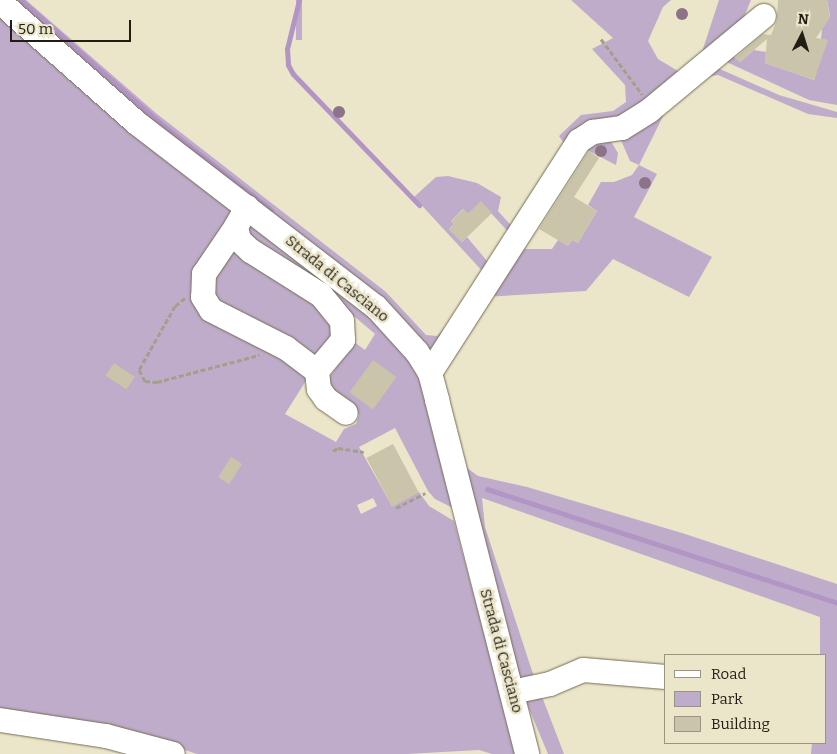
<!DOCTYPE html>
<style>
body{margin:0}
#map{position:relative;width:837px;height:754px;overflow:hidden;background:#ebe5ca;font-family:Bitter,serif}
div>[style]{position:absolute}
.green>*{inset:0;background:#bfaccb;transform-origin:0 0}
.stream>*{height:5px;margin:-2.5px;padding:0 2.5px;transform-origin:2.5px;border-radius:2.5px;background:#b395c5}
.building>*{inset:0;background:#cac4aa;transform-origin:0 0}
.path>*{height:3px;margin-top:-1.5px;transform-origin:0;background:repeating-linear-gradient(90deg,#a39f8a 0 5px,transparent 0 7.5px)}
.roads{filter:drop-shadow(0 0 1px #736d55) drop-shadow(0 0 1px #736d55)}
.minor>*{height:24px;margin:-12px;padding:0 12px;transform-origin:12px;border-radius:12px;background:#fff}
.trees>*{width:12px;height:12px;margin:-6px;border-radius:50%;background:#8c7387}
span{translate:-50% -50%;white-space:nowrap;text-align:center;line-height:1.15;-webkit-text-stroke:5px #ebe5ca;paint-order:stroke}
.street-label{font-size:15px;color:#201d14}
.legend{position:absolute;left:664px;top:654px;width:162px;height:90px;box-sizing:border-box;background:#ebe5ca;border:1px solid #9a9581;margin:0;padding:6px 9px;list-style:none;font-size:15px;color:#201d14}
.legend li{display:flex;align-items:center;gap:10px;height:25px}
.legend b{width:25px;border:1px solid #9a9581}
.north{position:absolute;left:777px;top:10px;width:50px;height:50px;-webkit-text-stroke:4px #ebe5ca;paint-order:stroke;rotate:5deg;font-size:14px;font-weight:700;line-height:20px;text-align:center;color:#201d14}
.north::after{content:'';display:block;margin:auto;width:18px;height:22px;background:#201d14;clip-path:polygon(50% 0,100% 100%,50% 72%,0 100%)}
.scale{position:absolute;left:10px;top:20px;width:121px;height:22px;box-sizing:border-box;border:2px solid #201d14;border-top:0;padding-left:6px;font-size:15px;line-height:18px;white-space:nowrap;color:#201d14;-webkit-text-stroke:4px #ebe5ca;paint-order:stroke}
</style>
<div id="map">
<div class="green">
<i style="clip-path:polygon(12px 0,26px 0,157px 114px,386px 292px,426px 335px,437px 336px,444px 329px,433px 349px,428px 348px,146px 118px)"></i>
<i style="left:296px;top:0;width:6px;height:40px"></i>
<i style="clip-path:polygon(571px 0,671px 0,663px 7px,648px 41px,658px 59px,678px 71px,679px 79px,568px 149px,559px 136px,581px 115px,613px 111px,626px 102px,625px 85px,592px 49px,613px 38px)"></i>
<i style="clip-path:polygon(719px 0,751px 0,740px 27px,701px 55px)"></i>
<i style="clip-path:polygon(827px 0,837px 0,837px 105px,809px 100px,720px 59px,730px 53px,740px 62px,754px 50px,766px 52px,765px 63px,814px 80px,827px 40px,821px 39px,823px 21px,830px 15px)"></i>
<i style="clip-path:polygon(evenodd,0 16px,127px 130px,230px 209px,234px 215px,231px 229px,329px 310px,334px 336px,285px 414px,336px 442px,344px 429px,356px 424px,359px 415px,353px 406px,327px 385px,329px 378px,354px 342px,365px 350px,375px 334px,334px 299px,249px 242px,248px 222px,369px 313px,403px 349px,424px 389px,453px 508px,435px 499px,428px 491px,395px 428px,359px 447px,392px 506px,419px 492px,429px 506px,454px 521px,516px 754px,492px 754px,479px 750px,407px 754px,197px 754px,141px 735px,0 714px,0 16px,373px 498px,377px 506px,361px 514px,357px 505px,373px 498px)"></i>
<i style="clip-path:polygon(713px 66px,779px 95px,837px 112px,837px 118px,808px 114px,718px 75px,711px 76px,666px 110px,639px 165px,657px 174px,634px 217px,712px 257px,689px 297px,613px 259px,586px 291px,484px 297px,518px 249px,552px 249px,558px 240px,568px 246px,572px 240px,578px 243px,597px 211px,588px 205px,601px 182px,614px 182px,632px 175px,639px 165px,630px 161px,620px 138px)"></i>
<i style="clip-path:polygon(610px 140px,618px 153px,616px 165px,581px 147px)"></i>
<i style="clip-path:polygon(448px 176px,477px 183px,501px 197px,498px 211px,517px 232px,513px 237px,481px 202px,468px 214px,463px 209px,451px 221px,454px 224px,449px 229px,462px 242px,467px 237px,492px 267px,486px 275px,414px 197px,436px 177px)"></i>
<i style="clip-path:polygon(467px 468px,478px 476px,527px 487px,682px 533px,837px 584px,837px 754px,811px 754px,812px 743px,826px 743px,826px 655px,820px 655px,820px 617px,482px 498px,485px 527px,531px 668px,564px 754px,548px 754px,517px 680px,460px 469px)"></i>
</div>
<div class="stream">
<i style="left:21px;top:0;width:186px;rotate:41.5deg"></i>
<i style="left:160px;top:123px;width:141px;rotate:38.1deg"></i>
<i style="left:299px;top:0;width:50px;rotate:103.8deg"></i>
<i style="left:287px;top:49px;width:16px;rotate:86deg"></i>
<i style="left:288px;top:65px;width:10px;rotate:61deg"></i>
<i style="left:293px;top:74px;width:182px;rotate:46.1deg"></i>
<i style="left:487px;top:489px;width:368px;rotate:18deg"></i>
</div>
<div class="building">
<i style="clip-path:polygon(778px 0,827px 0,830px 18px,816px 38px,828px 40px,814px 80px,765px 63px,767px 39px,740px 62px,735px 58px,763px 34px,771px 35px,777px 20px)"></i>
<i style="clip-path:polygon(589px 151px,599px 158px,574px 197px,597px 211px,578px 243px,572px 240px,568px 246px,539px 229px)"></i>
<i style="clip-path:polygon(481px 201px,492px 213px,462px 242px,449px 229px,454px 224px,451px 221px,464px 209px,468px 214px)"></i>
<i style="left:373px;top:360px;width:29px;height:40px;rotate:36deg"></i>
<i style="left:114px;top:363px;width:25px;height:15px;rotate:34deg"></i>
<i style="left:393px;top:444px;width:55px;height:30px;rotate:62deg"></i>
<i style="left:231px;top:457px;width:13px;height:24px;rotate:32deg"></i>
</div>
<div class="path">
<i style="left:601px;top:39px;width:69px;rotate:53.3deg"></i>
<i style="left:185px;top:298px;width:13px;rotate:141deg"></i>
<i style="left:175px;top:306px;width:73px;rotate:119.4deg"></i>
<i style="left:139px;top:370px;width:13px;rotate:61deg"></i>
<i style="left:145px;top:381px;width:12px;rotate:5deg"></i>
<i style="left:157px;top:382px;width:106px;rotate:-14.8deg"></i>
<i style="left:333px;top:451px;width:6px;rotate:-31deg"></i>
<i style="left:338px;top:448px;width:26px;rotate:9deg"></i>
<i style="left:396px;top:508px;width:33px;rotate:-27deg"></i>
</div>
<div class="roads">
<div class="minor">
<i style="left:0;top:2px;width:184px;rotate:41.5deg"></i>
<i style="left:138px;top:124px;width:300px;rotate:37.6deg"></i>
<i style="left:376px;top:307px;width:61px;rotate:47.7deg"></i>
<i style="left:417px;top:352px;width:25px;rotate:58deg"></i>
<i style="left:430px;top:373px;width:28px;rotate:75deg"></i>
<i style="left:437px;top:400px;width:365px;rotate:75.7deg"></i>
<i style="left:247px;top:207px;width:23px;rotate:119deg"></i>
<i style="left:236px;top:227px;width:13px;rotate:77deg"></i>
<i style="left:239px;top:240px;width:16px;rotate:43deg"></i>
<i style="left:251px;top:251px;width:83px;rotate:32.2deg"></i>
<i style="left:321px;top:295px;width:33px;rotate:51deg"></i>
<i style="left:342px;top:321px;width:19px;rotate:87deg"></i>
<i style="left:343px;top:340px;width:40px;rotate:130deg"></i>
<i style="left:317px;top:371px;width:18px;rotate:84deg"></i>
<i style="left:319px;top:389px;width:12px;rotate:55deg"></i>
<i style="left:326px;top:399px;width:24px;rotate:35deg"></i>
<i style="left:236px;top:227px;width:57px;rotate:124.2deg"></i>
<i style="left:204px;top:274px;width:23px;rotate:92deg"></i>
<i style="left:203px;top:297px;width:15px;rotate:58deg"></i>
<i style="left:211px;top:310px;width:84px;rotate:26.9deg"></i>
<i style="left:286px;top:348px;width:39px;rotate:37deg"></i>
<i style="left:430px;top:373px;width:276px;rotate:-57.3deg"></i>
<i style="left:579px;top:141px;width:17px;rotate:-33deg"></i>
<i style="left:593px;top:132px;width:29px;rotate:-8deg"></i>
<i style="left:622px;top:128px;width:32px;rotate:-32deg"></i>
<i style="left:649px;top:111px;width:149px;rotate:-39.6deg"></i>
<i style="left:512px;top:692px;width:39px;rotate:-12deg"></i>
<i style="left:550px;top:684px;width:36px;rotate:-23deg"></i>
<i style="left:583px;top:670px;width:83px;rotate:4.8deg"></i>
<i style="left:0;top:720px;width:107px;rotate:8.6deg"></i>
<i style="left:106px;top:736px;width:69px;rotate:15deg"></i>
</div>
</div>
<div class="trees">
<i style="left:682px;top:14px"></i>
<i style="left:339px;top:112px"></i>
<i style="left:601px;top:151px"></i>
<i style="left:645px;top:183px"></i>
</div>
<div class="street-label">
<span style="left:337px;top:279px;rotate:39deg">Strada di Casciano</span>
<span style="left:501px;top:651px;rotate:75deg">Strada di Casciano</span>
</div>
<ul class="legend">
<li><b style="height:6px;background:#fff"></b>Road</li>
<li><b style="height:14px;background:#bfaccb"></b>Park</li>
<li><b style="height:14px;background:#cac4aa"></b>Building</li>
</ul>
<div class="north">N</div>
<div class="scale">50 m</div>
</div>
